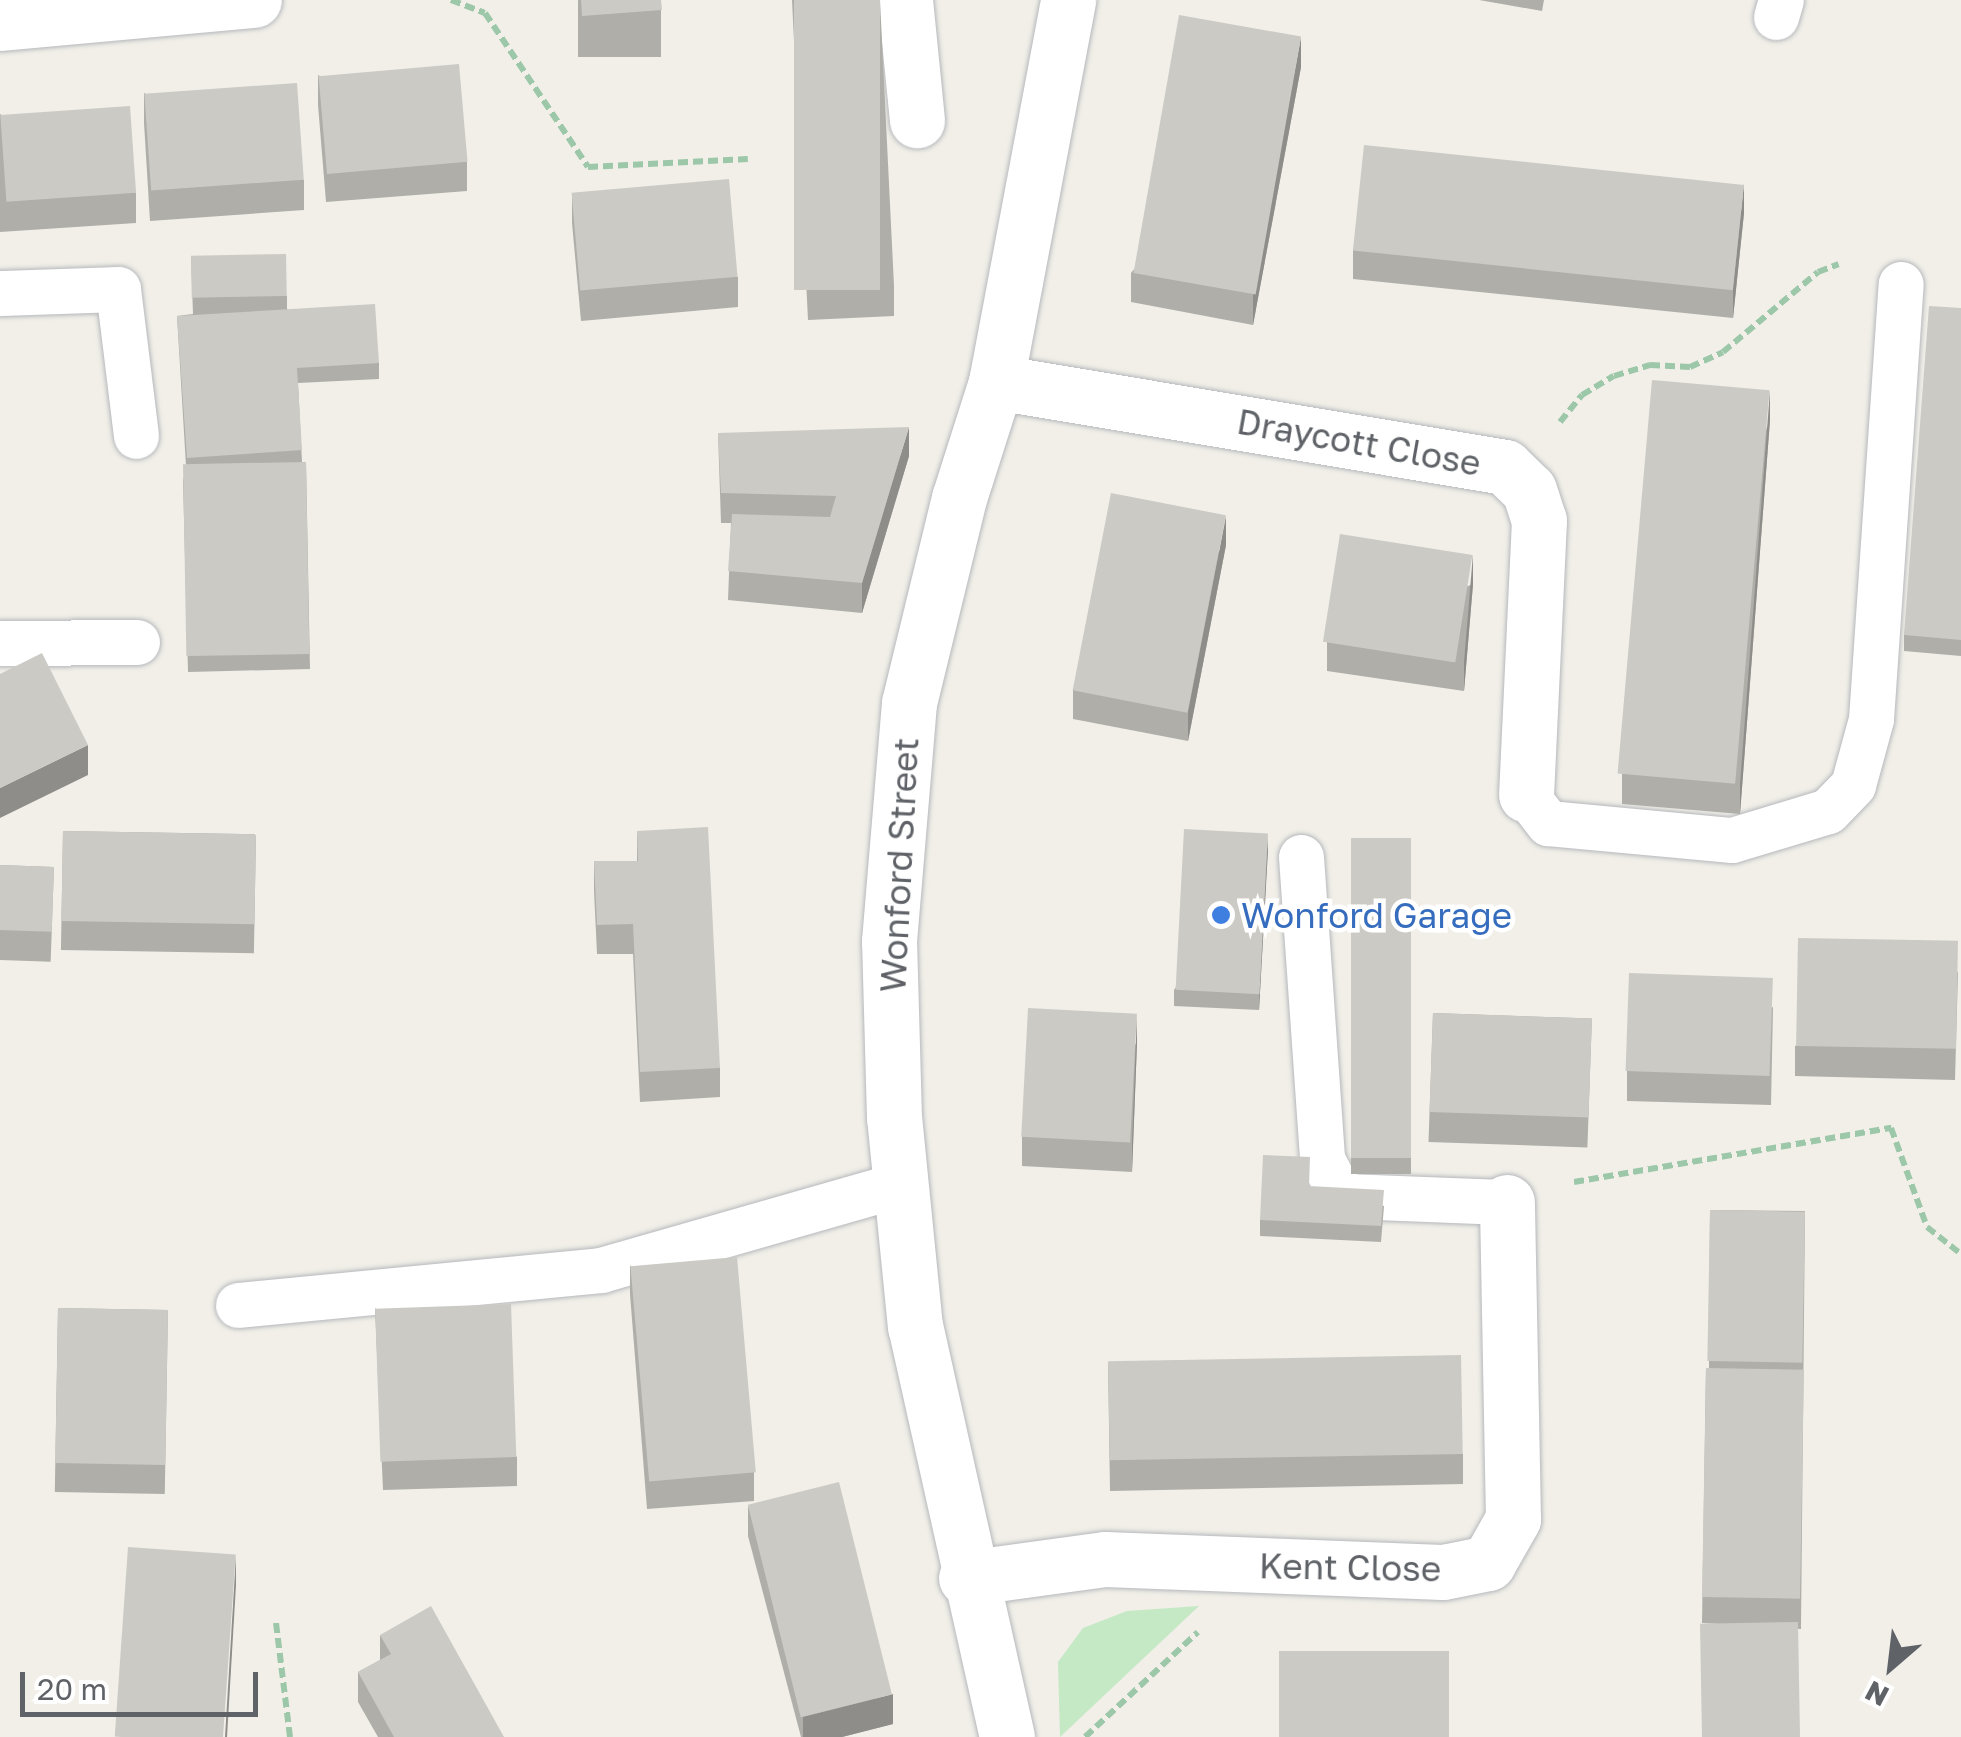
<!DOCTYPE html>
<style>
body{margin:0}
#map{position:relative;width:1961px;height:1737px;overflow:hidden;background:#f1efe8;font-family:"Golos Text",sans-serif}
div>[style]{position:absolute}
.green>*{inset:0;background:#c5e8c5}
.path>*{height:6px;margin-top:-3px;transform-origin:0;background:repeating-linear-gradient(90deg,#9cc7a9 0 10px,transparent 0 15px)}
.roads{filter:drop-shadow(0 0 2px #b5b8bc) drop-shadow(0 0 2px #b5b8bc)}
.service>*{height:45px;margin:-22.5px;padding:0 22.5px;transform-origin:22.5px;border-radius:22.5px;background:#fff}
.pedestrian>*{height:55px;margin:-27.5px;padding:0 27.5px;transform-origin:27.5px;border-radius:27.5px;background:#fff}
.minor>*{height:55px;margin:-27.5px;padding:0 27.5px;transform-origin:27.5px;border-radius:27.5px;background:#fff}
.wall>*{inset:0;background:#afaea9;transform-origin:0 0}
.shaded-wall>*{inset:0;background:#8f8d8a}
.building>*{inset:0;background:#cccac5;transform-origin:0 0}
.dots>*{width:28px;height:28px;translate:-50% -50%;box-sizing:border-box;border:5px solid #fff;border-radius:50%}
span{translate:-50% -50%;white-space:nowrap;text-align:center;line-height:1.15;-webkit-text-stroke:9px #fff;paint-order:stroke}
.street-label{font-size:35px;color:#5f6368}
.shop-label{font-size:35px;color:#366cbe}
.left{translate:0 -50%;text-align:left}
.north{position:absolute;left:1841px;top:1617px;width:100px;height:100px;-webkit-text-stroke:8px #fff;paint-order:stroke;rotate:208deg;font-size:28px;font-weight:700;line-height:40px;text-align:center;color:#5f6368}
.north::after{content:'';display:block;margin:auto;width:35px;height:45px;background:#5f6368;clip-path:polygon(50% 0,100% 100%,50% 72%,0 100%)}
.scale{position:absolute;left:20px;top:1672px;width:238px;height:45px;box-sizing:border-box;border:5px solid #5f6368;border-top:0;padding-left:12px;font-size:30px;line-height:35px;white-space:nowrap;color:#5f6368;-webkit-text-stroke:8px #fff;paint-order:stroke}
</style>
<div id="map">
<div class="green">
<i style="clip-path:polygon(1199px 1606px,1060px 1737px,1058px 1662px,1083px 1628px,1127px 1611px)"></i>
</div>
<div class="path">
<i style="left:451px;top:0;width:36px;rotate:21deg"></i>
<i style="left:485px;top:13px;width:185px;rotate:56.2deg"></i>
<i style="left:588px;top:167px;width:160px;rotate:-2.9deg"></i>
<i style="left:1560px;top:422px;width:35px;rotate:-51deg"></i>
<i style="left:1582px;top:395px;width:37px;rotate:-31deg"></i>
<i style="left:1614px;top:376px;width:38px;rotate:-17deg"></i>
<i style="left:1650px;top:365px;width:40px;rotate:2.9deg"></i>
<i style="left:1690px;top:367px;width:36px;rotate:-24deg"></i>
<i style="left:1723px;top:352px;width:124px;rotate:-40.1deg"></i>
<i style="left:1818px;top:272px;width:22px;rotate:-21deg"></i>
<i style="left:1574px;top:1182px;width:322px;rotate:-9.7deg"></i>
<i style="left:1891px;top:1128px;width:105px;rotate:70deg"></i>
<i style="left:1927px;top:1227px;width:43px;rotate:38.5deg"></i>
<i style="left:276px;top:1623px;width:115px;rotate:83deg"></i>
<i style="left:1085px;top:1737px;width:154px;rotate:-42.9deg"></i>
</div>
<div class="roads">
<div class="service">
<i style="left:1776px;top:17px;width:18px;rotate:-74deg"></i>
<i style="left:0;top:293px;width:118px;rotate:-1.9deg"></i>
<i style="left:118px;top:289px;width:148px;rotate:83deg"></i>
<i style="left:0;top:643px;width:137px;rotate:-0.4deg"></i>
<i style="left:1526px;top:795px;width:36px;rotate:52deg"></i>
<i style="left:1548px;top:823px;width:185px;rotate:5.3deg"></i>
<i style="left:1732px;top:840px;width:100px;rotate:-16.8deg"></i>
<i style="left:1828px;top:811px;width:36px;rotate:-46deg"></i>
<i style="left:1853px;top:785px;width:68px;rotate:-74.7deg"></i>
<i style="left:1871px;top:719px;width:436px;rotate:-86.1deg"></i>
<i style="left:1301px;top:857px;width:303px;rotate:86deg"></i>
<i style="left:1322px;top:1159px;width:30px;rotate:63deg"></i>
<i style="left:1336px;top:1186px;width:16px;rotate:40deg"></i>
<i style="left:1348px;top:1196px;width:159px;rotate:2.2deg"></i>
<i style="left:238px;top:1305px;width:365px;rotate:-5.5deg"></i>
<i style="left:601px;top:1270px;width:311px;rotate:-16deg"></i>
</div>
<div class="pedestrian">
<i style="left:905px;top:0;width:121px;rotate:84.3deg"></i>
</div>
<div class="minor">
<i style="left:0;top:23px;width:255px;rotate:-5.2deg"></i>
<i style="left:996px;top:382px;width:516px;rotate:9.48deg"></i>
<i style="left:1505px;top:467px;width:33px;rotate:44deg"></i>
<i style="left:1529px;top:490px;width:32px;rotate:72deg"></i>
<i style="left:1539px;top:520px;width:275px;rotate:92.7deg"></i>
<i style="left:966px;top:1578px;width:140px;rotate:-7.8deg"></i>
<i style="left:1105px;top:1559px;width:338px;rotate:2.2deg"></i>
<i style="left:1443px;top:1572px;width:46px;rotate:-11.3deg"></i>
<i style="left:1488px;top:1563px;width:51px;rotate:-60.4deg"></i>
<i style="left:1513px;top:1519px;width:317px;rotate:-91.1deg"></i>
<i style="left:1007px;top:1737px;width:420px;rotate:-102.6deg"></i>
<i style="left:915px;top:1327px;width:210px;rotate:-95.7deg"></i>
<i style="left:894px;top:1118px;width:177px;rotate:-91.6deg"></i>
<i style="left:889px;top:941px;width:239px;rotate:-85.2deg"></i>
<i style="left:909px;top:703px;width:211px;rotate:-76.3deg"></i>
<i style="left:959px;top:498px;width:122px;rotate:-72.3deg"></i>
<i style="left:996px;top:382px;width:389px;rotate:-79.3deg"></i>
</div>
</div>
<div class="wall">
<i style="left:578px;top:0;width:83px;height:57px"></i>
<i style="clip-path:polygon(792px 0,880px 0,894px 286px,894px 316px,808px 320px)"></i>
<i style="clip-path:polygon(1479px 0,1544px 0,1542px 11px)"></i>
<i style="clip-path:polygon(1301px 67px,1253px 325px,1131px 302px,1131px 273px)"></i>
<i style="clip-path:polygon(318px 75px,467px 162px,467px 191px,326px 202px,318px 105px)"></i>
<i style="clip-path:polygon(144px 93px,304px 180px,304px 210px,150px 221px,144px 123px)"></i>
<i style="clip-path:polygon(0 114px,136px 193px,136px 223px,0 232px)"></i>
<i style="clip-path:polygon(572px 194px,738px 277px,738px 307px,581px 321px,572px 223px)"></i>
<i style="clip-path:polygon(1744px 213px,1733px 318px,1353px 279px,1353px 250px)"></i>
<i style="clip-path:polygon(191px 257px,287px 296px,287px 309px,379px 363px,379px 379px,298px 383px,302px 462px,306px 462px,310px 669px,188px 672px,183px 481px,186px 466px,177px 316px,193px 314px)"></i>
<i style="clip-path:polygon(1961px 308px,1961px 656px,1904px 651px,1904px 635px)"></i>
<i style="clip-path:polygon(1770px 420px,1740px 814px,1622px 804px,1622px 774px)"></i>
<i style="clip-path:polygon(718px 433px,909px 456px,862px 613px,728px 600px,731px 523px,721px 523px)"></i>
<i style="clip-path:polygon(1226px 545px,1188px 741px,1073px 719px,1073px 690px)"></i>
<i style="clip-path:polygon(1473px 584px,1464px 691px,1327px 671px,1327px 642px)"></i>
<i style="left:63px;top:831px;width:193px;height:119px;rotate:1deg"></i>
<i style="clip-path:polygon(637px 831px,720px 1068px,720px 1097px,640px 1102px,633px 954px,597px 954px,594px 891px,594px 861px,637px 861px)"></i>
<i style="left:1351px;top:838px;width:60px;height:336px"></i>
<i style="clip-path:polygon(1268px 849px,1259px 1010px,1174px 1006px,1174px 990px)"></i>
<i style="left:0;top:865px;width:54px;height:95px;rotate:2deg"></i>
<i style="clip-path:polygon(1958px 972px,1955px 1080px,1795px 1076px,1795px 1046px)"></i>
<i style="clip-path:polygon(1773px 1007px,1771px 1105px,1627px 1101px,1627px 1071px)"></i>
<i style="left:1433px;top:1013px;width:159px;height:129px;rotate:2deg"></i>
<i style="clip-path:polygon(1137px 1043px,1132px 1172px,1022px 1166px,1022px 1137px)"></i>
<i style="clip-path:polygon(1310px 1187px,1384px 1206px,1381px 1242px,1260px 1236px,1260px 1220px)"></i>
<i style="clip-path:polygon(1710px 1210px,1805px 1211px,1801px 1629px,1702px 1623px,1706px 1368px,1709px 1368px)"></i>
<i style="clip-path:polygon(630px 1265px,754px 1472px,754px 1501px,647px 1509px,630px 1294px)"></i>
<i style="left:58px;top:1308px;width:110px;height:184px;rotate:1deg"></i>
<i style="clip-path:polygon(375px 1308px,517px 1457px,517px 1486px,383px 1490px)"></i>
<i style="clip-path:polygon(1108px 1363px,1463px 1454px,1463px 1484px,1110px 1491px)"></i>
<i style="clip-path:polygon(748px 1506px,893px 1724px,842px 1737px,801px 1737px,748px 1536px)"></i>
<i style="clip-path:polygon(380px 1635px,504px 1737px,378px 1737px,358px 1702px,358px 1672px,380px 1660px)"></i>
</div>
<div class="shaded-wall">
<i style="clip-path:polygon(1301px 37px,1301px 67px,1253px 325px,1253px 296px)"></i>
<i style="clip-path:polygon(1744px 183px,1744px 213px,1733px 318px,1733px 288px)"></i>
<i style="clip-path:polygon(1770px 390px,1770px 420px,1740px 814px,1740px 784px)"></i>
<i style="clip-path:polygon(909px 427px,909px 456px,862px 613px,862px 583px)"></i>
<i style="clip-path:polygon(1226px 516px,1226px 545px,1188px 741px,1188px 712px)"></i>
<i style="clip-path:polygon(1473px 554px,1473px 584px,1464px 691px,1464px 662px)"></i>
<i style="clip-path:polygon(88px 745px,88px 775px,0 818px,0 788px)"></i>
<i style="clip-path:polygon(1268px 833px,1268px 849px,1259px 1010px,1259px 995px)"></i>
<i style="clip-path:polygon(1137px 1013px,1137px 1043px,1132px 1172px,1132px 1143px)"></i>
<i style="clip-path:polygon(236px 1555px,236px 1585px,227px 1737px,225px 1737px)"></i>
<i style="clip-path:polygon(893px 1694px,893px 1724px,842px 1737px,803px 1737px,803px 1717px)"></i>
</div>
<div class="building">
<i style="clip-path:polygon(581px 0,661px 0,662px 10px,582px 16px)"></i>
<i style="left:794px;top:0;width:86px;height:290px"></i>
<i style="left:1179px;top:15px;width:124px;height:262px;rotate:10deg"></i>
<i style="left:459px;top:64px;width:98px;height:141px;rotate:85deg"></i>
<i style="left:297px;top:83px;width:97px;height:153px;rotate:86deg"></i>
<i style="left:130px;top:106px;width:87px;height:130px;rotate:86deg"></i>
<i style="left:1364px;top:145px;width:382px;height:106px;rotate:6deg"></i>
<i style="left:729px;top:179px;width:98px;height:158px;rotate:85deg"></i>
<i style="left:286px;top:254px;width:42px;height:95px;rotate:89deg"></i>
<i style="clip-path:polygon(375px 304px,379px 363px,297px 368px,302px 450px,187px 458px,177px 316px)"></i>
<i style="clip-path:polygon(1929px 306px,1961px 308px,1961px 640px,1904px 635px)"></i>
<i style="left:1652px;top:380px;width:118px;height:395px;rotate:5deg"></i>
<i style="clip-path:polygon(909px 427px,862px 583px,728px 571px,732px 514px,830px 517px,836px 496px,721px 493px,718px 433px)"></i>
<i style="left:306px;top:462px;width:192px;height:123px;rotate:89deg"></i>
<i style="left:1111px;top:493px;width:117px;height:201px;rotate:11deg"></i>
<i style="left:1340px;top:534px;width:134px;height:109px;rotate:9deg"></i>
<i style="clip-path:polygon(42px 653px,88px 745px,0 788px,0 674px)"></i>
<i style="clip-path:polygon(708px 827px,720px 1068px,640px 1072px,633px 924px,597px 925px,594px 861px,638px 861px,637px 831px)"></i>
<i style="left:1184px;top:829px;width:84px;height:161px;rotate:3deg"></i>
<i style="left:63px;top:831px;width:193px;height:90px;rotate:1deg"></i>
<i style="left:1351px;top:838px;width:60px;height:320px"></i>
<i style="left:0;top:865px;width:54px;height:65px;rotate:2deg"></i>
<i style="left:1798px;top:938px;width:160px;height:108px;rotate:1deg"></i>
<i style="left:1629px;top:973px;width:144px;height:98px;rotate:2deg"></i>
<i style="left:1028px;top:1008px;width:109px;height:129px;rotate:3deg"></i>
<i style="left:1433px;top:1013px;width:159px;height:99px;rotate:2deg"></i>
<i style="clip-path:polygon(1263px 1155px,1310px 1157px,1309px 1186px,1384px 1190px,1381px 1226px,1260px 1220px)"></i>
<i style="left:1710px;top:1210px;width:95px;height:151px;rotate:1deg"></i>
<i style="left:737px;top:1257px;width:216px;height:107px;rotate:85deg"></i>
<i style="left:511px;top:1304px;width:153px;height:136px;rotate:88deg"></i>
<i style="left:58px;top:1308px;width:110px;height:155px;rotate:1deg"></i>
<i style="left:1461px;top:1355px;width:99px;height:353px;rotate:89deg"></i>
<i style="left:1706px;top:1368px;width:98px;height:229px;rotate:1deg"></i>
<i style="left:839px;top:1482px;width:219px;height:94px;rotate:76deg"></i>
<i style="left:128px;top:1547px;width:108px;height:190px;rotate:4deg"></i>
<i style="clip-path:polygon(431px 1606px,504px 1737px,394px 1737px,358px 1672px,391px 1654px,380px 1635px)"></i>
<i style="left:1798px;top:1622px;width:115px;height:98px;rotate:89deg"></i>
<i style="left:1449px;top:1651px;width:86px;height:170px;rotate:90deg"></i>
</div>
<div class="dots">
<i style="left:1221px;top:915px;background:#3f7fe0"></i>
</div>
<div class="street-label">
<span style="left:1359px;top:442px;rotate:10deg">Draycott Close</span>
<span style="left:899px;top:865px;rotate:-87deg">Wonford Street</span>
<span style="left:1350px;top:1567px;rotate:1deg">Kent Close</span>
</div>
<div class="shop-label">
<span class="left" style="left:1241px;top:915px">Wonford Garage</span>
</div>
<div class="north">N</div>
<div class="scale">20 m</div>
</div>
